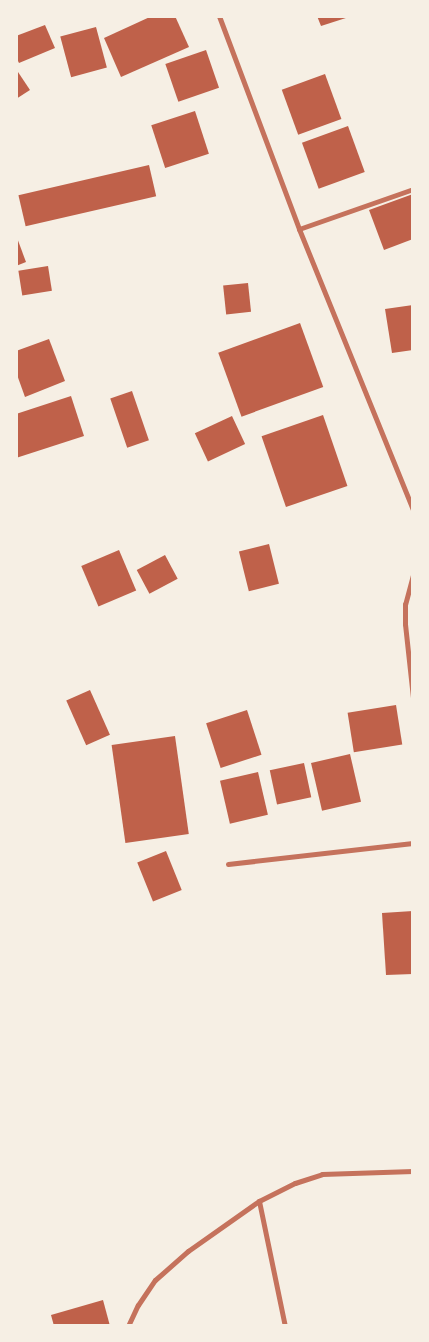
<!DOCTYPE html>
<style>
body{margin:0}
#map{position:relative;width:429px;height:1342px;overflow:hidden;background:#f6efe4;font-family:"Golos Text",sans-serif}
div>[style]{position:absolute}
.building>*{inset:0;background:#bf614a;transform-origin:0 0}
.minor>*{height:5px;margin:-2.5px;padding:0 2.5px;transform-origin:2.5px;border-radius:2.5px;background:#c5725c}
span{translate:-50% -50%;white-space:nowrap;text-align:center;line-height:1.15;-webkit-text-stroke:5px #f6efe4;paint-order:stroke}
.frame{position:absolute;inset:0;border:18px solid #f6efe4;pointer-events:none}
</style>
<div id="map">
<div class="building">
<i style="clip-path:polygon(152px 16px,175px 16px,189px 47px,121px 77px,104px 38px)"></i>
<i style="clip-path:polygon(317px 16px,349px 16px,349px 17px,321px 26px)"></i>
<i style="clip-path:polygon(45px 25px,55px 48px,19px 63px,16px 57px,16px 36px)"></i>
<i style="left:96px;top:27px;width:42px;height:37px;rotate:75deg"></i>
<i style="left:206px;top:50px;width:40px;height:43px;rotate:71deg"></i>
<i style="clip-path:polygon(16px 69px,30px 90px,16px 99px)"></i>
<i style="left:325px;top:74px;width:48px;height:46px;rotate:70deg"></i>
<i style="left:195px;top:111px;width:45px;height:46px;rotate:72deg"></i>
<i style="left:348px;top:126px;width:49px;height:49px;rotate:70deg"></i>
<i style="left:149px;top:165px;width:32px;height:134px;rotate:77deg"></i>
<i style="clip-path:polygon(413px 194px,413px 239px,384px 250px,369px 210px)"></i>
<i style="clip-path:polygon(16px 235px,26px 262px,16px 266px)"></i>
<i style="left:48px;top:266px;width:25px;height:30px;rotate:81deg"></i>
<i style="left:248px;top:283px;width:29px;height:25px;rotate:84deg"></i>
<i style="clip-path:polygon(413px 305px,413px 350px,392px 353px,385px 309px)"></i>
<i style="left:300px;top:323px;width:68px;height:87px;rotate:70deg"></i>
<i style="clip-path:polygon(49px 339px,65px 381px,25px 397px,16px 372px,16px 351px)"></i>
<i style="left:132px;top:391px;width:52px;height:23px;rotate:71deg"></i>
<i style="clip-path:polygon(71px 396px,84px 436px,16px 458px,16px 414px)"></i>
<i style="left:323px;top:415px;width:75px;height:65px;rotate:71deg"></i>
<i style="left:232px;top:416px;width:31px;height:41px;rotate:65deg"></i>
<i style="left:269px;top:544px;width:41px;height:31px;rotate:76deg"></i>
<i style="left:119px;top:550px;width:44px;height:41px;rotate:67deg"></i>
<i style="left:165px;top:555px;width:27px;height:32px;rotate:62deg"></i>
<i style="left:90px;top:690px;width:49px;height:26px;rotate:66deg"></i>
<i style="left:396px;top:705px;width:40px;height:49px;rotate:81deg"></i>
<i style="left:247px;top:710px;width:47px;height:43px;rotate:72deg"></i>
<i style="left:175px;top:736px;width:99px;height:64px;rotate:82deg"></i>
<i style="left:350px;top:754px;width:49px;height:40px;rotate:77deg"></i>
<i style="left:304px;top:763px;width:35px;height:35px;rotate:78deg"></i>
<i style="left:258px;top:772px;width:44px;height:39px;rotate:77deg"></i>
<i style="left:166px;top:851px;width:42px;height:31px;rotate:68deg"></i>
<i style="clip-path:polygon(413px 911px,413px 974px,386px 975px,382px 913px)"></i>
<i style="clip-path:polygon(103px 1300px,110px 1326px,54px 1326px,51px 1315px)"></i>
</div>
<div class="minor">
<i style="left:219px;top:16px;width:228px;rotate:69.4deg"></i>
<i style="left:299px;top:229px;width:303px;rotate:67.9deg"></i>
<i style="left:299px;top:229px;width:121px;rotate:-19.3deg"></i>
<i style="left:413px;top:575px;width:30px;rotate:105deg"></i>
<i style="left:405px;top:604px;width:20px;rotate:90deg"></i>
<i style="left:405px;top:624px;width:74px;rotate:83.8deg"></i>
<i style="left:228px;top:864px;width:186px;rotate:-6.5deg"></i>
<i style="left:259px;top:1201px;width:128px;rotate:78.3deg"></i>
<i style="left:128px;top:1326px;width:23px;rotate:-65deg"></i>
<i style="left:138px;top:1305px;width:30px;rotate:-56deg"></i>
<i style="left:155px;top:1280px;width:44px;rotate:-41.3deg"></i>
<i style="left:188px;top:1251px;width:87px;rotate:-35.2deg"></i>
<i style="left:259px;top:1201px;width:40px;rotate:-26.6deg"></i>
<i style="left:295px;top:1183px;width:28px;rotate:-18deg"></i>
<i style="left:322px;top:1174px;width:91px;rotate:-1.9deg"></i>
</div>
<div class="frame"></div>
</div>
